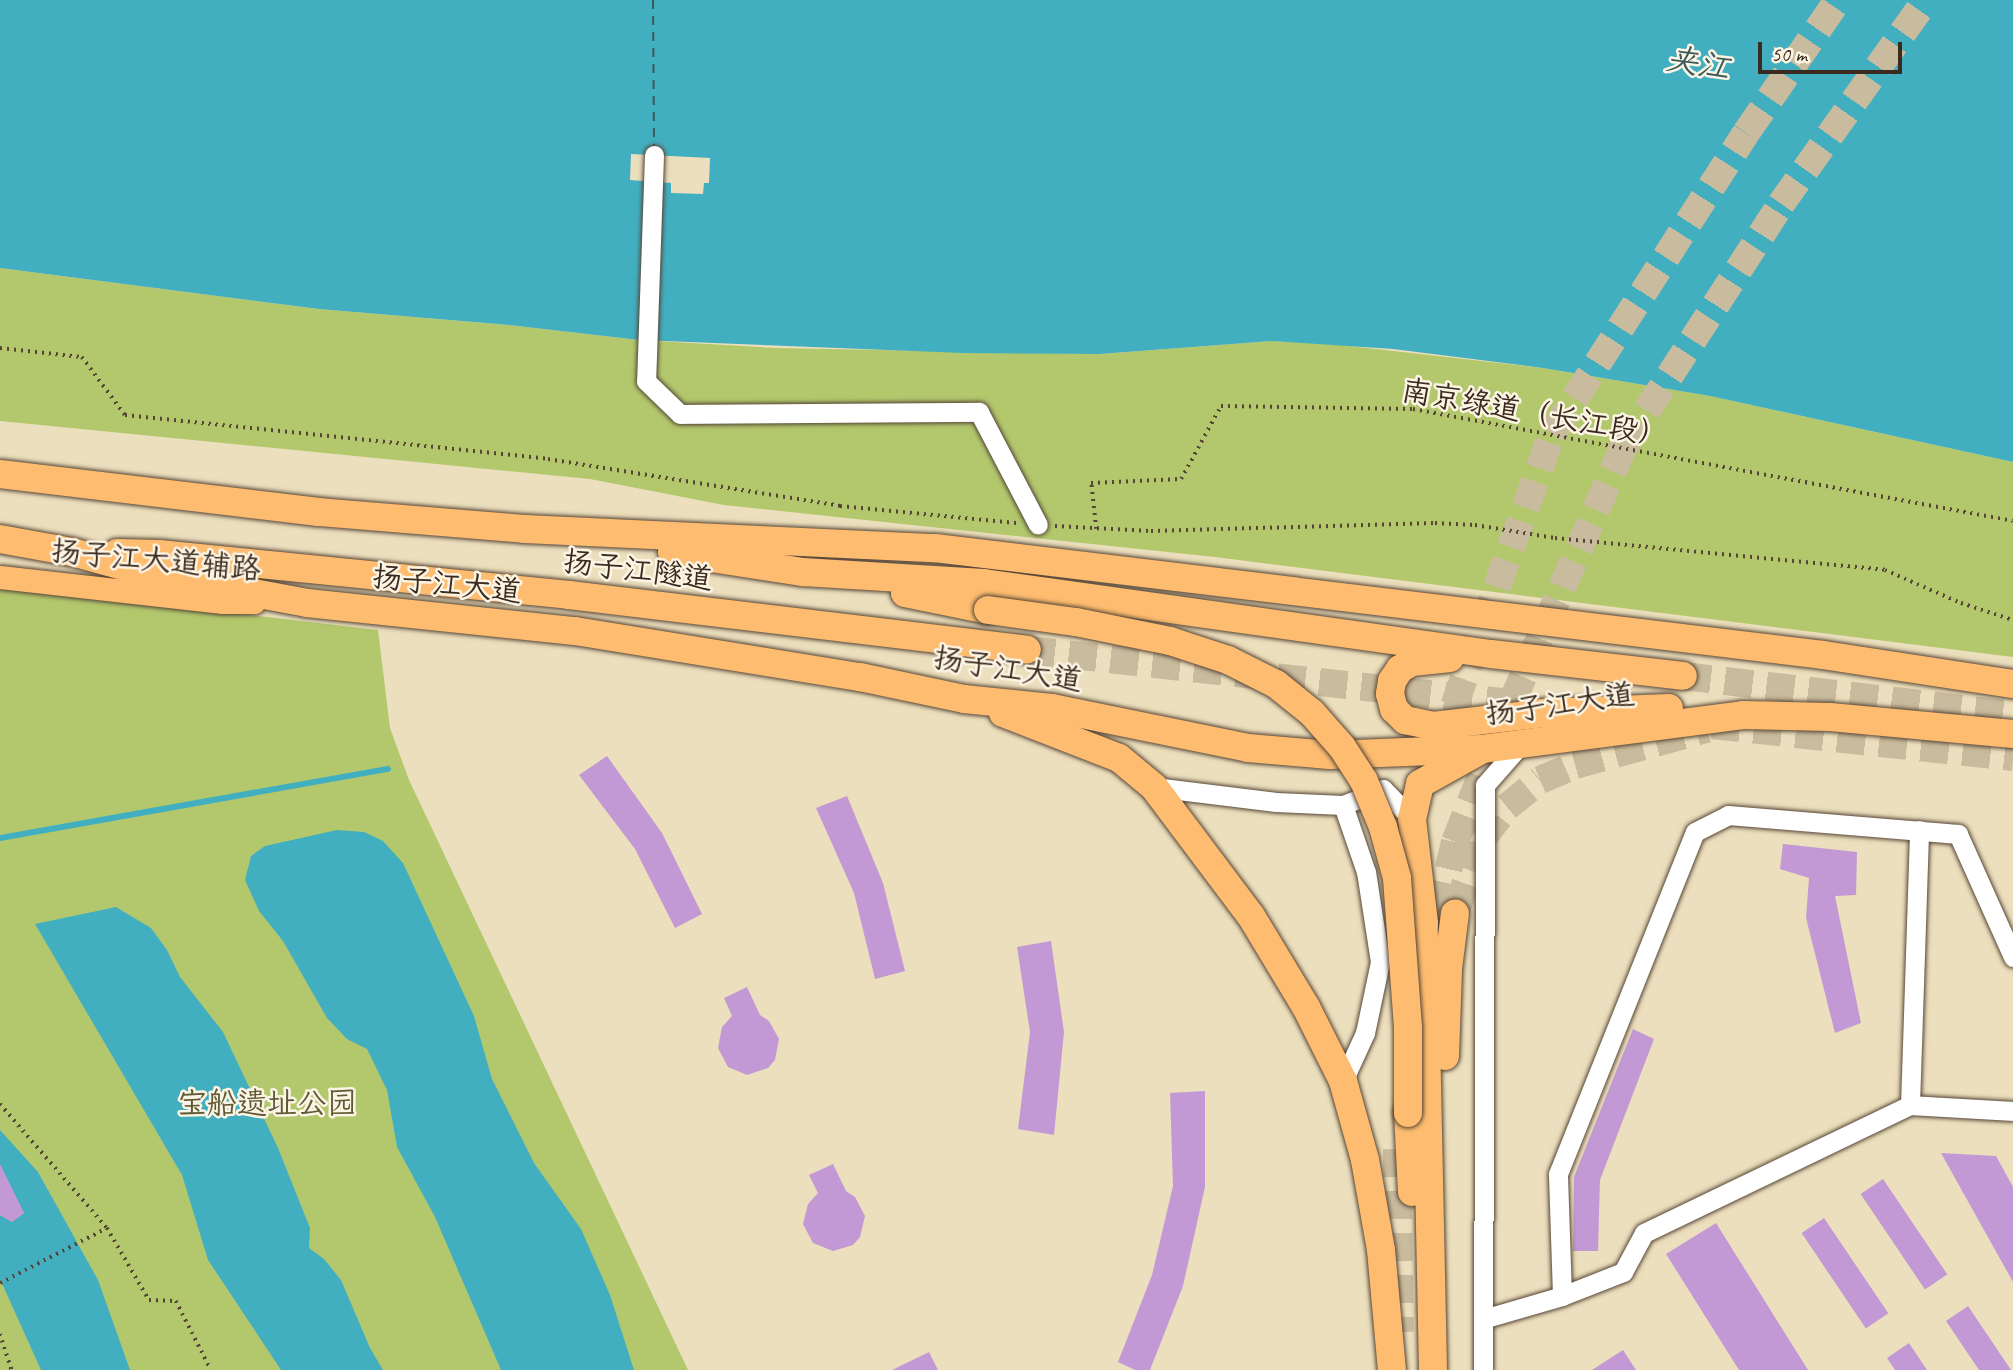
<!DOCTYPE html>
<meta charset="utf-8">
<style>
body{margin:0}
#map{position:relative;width:2013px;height:1370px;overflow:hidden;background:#ecdfbd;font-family:Caveat,"LXGW WenKai TC",sans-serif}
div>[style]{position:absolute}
.green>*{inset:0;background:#b3c86d}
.water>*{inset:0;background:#42afc0}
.pier>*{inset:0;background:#ecdfbd}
.stream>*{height:6px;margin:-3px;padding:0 3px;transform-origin:3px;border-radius:3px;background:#42afc0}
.ferry>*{height:2px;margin-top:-1px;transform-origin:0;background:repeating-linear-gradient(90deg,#3d5957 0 9px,transparent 0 16px)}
.building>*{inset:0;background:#c299d4;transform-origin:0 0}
.highway-tunnel>*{height:28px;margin-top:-14px;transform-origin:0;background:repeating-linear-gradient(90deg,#c9bb9d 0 28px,transparent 0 42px)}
.path>*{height:3.5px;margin-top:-1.75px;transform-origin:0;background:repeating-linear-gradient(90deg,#564536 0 2px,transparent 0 7px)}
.roads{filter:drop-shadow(0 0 2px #564536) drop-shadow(0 0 2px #564536)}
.minor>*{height:19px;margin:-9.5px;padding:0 9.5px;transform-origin:9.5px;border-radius:9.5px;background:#fff}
.major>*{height:23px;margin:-11.5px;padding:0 11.5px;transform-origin:11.5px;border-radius:11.5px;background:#fdbc70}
.highway>*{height:28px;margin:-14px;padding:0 14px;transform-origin:14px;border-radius:14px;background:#fdbc70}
.bridges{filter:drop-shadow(0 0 2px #564536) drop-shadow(0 0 2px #564536)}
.highway-bridge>*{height:28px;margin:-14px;padding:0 14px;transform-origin:14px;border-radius:14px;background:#fdbc70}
span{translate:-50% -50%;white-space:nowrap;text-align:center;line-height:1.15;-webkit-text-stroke:5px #fcf5e5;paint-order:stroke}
.street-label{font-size:30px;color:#3b2a1e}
.park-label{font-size:30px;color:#5f5936}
.water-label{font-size:32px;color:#3d5957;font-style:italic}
.scale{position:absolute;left:1758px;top:42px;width:144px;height:32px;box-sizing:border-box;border:4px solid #3b2a1e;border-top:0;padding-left:9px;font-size:21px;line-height:24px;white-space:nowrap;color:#3b2a1e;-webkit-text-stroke:5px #fcf5e5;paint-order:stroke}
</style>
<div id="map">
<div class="green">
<i style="clip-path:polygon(0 268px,319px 309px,509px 325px,639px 340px,776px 348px,1100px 354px,1272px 341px,1332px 344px,1543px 368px,1710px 396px,2013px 462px,2013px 657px,1215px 557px,724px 505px,590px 479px,0 421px)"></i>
<i style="clip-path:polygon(0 586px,378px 630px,390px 728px,409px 780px,688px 1370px,0 1370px)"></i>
</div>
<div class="water">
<i style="clip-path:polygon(0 0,2013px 0,2013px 462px,1710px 396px,1543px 368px,1393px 349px,1272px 341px,1100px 354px,963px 353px,639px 340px,509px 325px,319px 309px,0 268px)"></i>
<i style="clip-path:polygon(337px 830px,364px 832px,383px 841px,403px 863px,474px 1016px,492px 1079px,534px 1163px,581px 1229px,610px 1295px,634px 1370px,501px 1370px,435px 1217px,397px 1147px,387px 1090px,367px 1049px,347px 1039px,327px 1018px,283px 941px,259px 911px,245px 880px,251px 856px,265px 846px)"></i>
<i style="clip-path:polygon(116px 907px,151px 928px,167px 950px,180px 977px,223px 1032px,278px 1148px,310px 1228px,309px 1248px,324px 1259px,341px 1280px,370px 1348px,383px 1370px,281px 1370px,208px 1260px,182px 1175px,35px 924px)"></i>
<i style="clip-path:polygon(0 1130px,38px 1172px,98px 1280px,130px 1370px,41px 1370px,0 1279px,0 1215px,12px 1222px,24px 1213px,0 1169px)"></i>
</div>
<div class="pier">
<i style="clip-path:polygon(631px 154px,710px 158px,709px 183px,704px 183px,703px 194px,671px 193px,671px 183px,630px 180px)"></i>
</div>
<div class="stream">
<i style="left:0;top:838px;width:394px;rotate:-10.1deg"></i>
</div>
<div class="ferry">
<i style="left:653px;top:0;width:146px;rotate:89.6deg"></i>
</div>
<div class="building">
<i style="clip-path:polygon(607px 756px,662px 833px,702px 914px,675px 928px,635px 849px,579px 775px)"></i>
<i style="clip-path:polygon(847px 796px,883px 883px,905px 971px,875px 979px,854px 893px,816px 808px)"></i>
<i style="clip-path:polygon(1783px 844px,1857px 852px,1856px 895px,1835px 896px,1861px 1023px,1835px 1033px,1806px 918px,1809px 878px,1780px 869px)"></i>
<i style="clip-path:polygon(1051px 941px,1064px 1032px,1054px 1135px,1018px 1129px,1030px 1032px,1017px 947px)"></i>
<i style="clip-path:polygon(747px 987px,760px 1015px,769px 1021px,779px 1039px,775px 1060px,768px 1068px,747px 1075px,728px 1067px,718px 1048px,722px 1027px,732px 1016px,724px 998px)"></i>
<i style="clip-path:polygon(1633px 1029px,1654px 1039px,1600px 1180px,1598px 1251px,1573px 1251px,1574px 1177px)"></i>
<i style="clip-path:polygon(1205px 1091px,1205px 1187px,1183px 1286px,1150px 1370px,1135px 1370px,1118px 1362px,1152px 1275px,1173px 1186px,1170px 1093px)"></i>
<i style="clip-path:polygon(1941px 1153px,1996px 1156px,2013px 1187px,2013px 1282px)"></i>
<i style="clip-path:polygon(0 1164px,24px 1213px,12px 1222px,0 1215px)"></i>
<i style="clip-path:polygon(833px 1164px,846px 1191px,855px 1197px,865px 1216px,860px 1237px,853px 1245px,833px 1251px,813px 1243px,803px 1224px,808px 1204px,818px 1193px,809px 1175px)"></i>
<i style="left:1883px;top:1179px;width:115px;height:27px;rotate:56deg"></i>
<i style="left:1824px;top:1218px;width:115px;height:27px;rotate:56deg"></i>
<i style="clip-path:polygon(1716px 1223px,1808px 1370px,1739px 1370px,1666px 1254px)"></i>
<i style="clip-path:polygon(1968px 1306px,2011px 1370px,1979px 1370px,1946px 1321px)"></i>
<i style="clip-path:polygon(1909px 1343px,1927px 1370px,1895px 1370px,1887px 1358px)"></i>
<i style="clip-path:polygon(1623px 1350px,1636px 1370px,1592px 1370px)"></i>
<i style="clip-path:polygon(929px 1352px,938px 1370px,892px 1370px)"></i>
</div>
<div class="highway-tunnel">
<i style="left:1027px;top:650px;width:505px;rotate:6.25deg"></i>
<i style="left:1683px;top:676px;width:332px;rotate:6.7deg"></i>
<i style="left:1712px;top:725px;width:303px;rotate:6.1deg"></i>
<i style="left:1440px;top:745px;width:331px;rotate:-70.2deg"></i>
<i style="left:1552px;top:434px;width:358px;rotate:-57.2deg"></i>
<i style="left:1746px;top:133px;width:162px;rotate:-55.3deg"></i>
<i style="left:1456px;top:910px;width:76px;rotate:-69.9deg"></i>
<i style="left:1482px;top:839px;width:41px;rotate:-52deg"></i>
<i style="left:1507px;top:807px;width:43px;rotate:-39.3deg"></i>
<i style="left:1540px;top:780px;width:38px;rotate:-23deg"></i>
<i style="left:1575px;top:765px;width:137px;rotate:-15.3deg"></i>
<i style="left:1433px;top:955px;width:45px;rotate:-82.4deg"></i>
<i style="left:1439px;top:910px;width:70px;rotate:-76.8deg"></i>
<i style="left:1455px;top:842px;width:109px;rotate:-68.4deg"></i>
<i style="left:1495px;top:741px;width:322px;rotate:-66.4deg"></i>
<i style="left:1624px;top:446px;width:288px;rotate:-57deg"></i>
<i style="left:1781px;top:204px;width:250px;rotate:-54.6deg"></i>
<i style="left:1397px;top:1149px;width:183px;rotate:89.1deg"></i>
</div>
<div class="path">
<i style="left:0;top:348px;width:82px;rotate:6.3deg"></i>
<i style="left:82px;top:357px;width:72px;rotate:53.4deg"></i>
<i style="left:125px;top:415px;width:425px;rotate:5.9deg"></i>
<i style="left:548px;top:459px;width:296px;rotate:9.1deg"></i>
<i style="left:840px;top:506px;width:177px;rotate:5.5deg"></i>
<i style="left:1055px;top:526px;width:96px;rotate:3deg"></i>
<i style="left:1151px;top:531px;width:284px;rotate:-1.6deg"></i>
<i style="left:1435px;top:523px;width:40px;rotate:2.9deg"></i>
<i style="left:1475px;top:525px;width:81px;rotate:9.2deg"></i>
<i style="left:1555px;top:538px;width:332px;rotate:5.5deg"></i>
<i style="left:1885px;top:570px;width:83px;rotate:23.5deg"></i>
<i style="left:1961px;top:603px;width:55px;rotate:18.1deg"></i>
<i style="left:1096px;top:529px;width:46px;rotate:-96.2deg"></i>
<i style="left:1091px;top:483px;width:90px;rotate:-2.5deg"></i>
<i style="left:1181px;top:479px;width:83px;rotate:-61.3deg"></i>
<i style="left:1221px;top:406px;width:192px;rotate:0.9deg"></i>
<i style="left:1413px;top:409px;width:610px;rotate:10.57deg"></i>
<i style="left:0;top:1104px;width:164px;rotate:49.2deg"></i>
<i style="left:107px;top:1228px;width:83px;rotate:59.7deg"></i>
<i style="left:149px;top:1300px;width:27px;rotate:2deg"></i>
<i style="left:176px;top:1301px;width:77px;rotate:63.1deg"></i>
<i style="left:0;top:1283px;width:120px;rotate:-27.2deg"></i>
<i style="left:0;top:1334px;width:38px;rotate:72deg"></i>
</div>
<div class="roads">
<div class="minor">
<i style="left:654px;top:155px;width:226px;rotate:92deg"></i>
<i style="left:646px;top:381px;width:47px;rotate:44.1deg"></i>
<i style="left:680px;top:414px;width:299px;rotate:-0.4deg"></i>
<i style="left:979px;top:412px;width:127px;rotate:62.4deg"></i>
<i style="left:1154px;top:787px;width:123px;rotate:7deg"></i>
<i style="left:1276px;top:802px;width:67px;rotate:2.6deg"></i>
<i style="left:1343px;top:1081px;width:53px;rotate:-65.4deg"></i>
<i style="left:1365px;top:1033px;width:73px;rotate:-78.1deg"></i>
<i style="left:1380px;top:962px;width:91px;rotate:-98.8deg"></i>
<i style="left:1366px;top:872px;width:71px;rotate:-108.9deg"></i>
<i style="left:1343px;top:805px;width:43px;rotate:-21.8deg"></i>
<i style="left:1383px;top:789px;width:42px;rotate:46deg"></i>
<i style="left:1910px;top:1105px;width:275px;rotate:-88.1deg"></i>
<i style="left:1562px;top:1296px;width:66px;rotate:-21.5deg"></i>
<i style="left:1623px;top:1272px;width:44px;rotate:-61.7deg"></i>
<i style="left:1644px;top:1233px;width:295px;rotate:-25.7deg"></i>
<i style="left:1910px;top:1105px;width:103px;rotate:3.3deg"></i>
<i style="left:1483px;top:1319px;width:82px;rotate:-16.2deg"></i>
<i style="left:1562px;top:1296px;width:122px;rotate:-91.9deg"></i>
<i style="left:1558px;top:1174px;width:368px;rotate:-68.2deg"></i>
<i style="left:1695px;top:832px;width:37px;rotate:-27deg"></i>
<i style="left:1728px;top:815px;width:231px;rotate:4.7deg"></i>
<i style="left:1958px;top:834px;width:135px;rotate:65.9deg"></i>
<i style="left:1483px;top:1370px;width:585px;rotate:-89.8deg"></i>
<i style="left:1485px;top:785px;width:55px;rotate:-48.7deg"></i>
</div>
<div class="major">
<i style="left:0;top:577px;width:224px;rotate:6.4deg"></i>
<i style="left:223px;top:602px;width:31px"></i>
</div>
<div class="highway">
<i style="left:0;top:474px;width:321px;rotate:6.8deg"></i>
<i style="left:319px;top:512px;width:207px;rotate:4.7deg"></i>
<i style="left:525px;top:529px;width:410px;rotate:2.7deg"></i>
<i style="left:935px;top:548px;width:894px;rotate:6.87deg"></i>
<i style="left:1823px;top:655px;width:192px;rotate:8.7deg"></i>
<i style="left:0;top:539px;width:73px;rotate:10.2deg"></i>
<i style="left:72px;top:552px;width:83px;rotate:15.4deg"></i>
<i style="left:152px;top:574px;width:158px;rotate:10.6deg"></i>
<i style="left:307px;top:603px;width:269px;rotate:6deg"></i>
<i style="left:575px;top:631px;width:289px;rotate:9.2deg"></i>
<i style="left:860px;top:677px;width:106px;rotate:11.9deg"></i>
<i style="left:964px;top:699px;width:88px;rotate:5.8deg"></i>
<i style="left:1052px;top:708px;width:200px;rotate:11.5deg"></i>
<i style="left:1248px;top:748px;width:82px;rotate:4.9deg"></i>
<i style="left:1330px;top:755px;width:152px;rotate:-2.3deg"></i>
<i style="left:1482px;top:749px;width:263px;rotate:-7.4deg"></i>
<i style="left:1743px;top:715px;width:87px;rotate:1.3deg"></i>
<i style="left:1830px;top:717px;width:184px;rotate:5.3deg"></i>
<i style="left:672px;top:552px;width:133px;rotate:8.7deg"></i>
<i style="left:803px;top:572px;width:181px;rotate:3.5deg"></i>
<i style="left:984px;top:583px;width:512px;rotate:7.97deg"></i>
<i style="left:1491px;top:654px;width:193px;rotate:6.5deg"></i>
<i style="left:117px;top:553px;width:42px;rotate:1.4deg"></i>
<i style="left:159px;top:554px;width:412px;rotate:5.7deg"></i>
<i style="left:569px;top:595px;width:461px;rotate:6.8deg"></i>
<i style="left:905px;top:593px;width:85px;rotate:11.6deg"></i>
<i style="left:1450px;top:658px;width:38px;rotate:174deg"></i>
<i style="left:1412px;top:662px;width:14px;rotate:150deg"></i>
<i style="left:1400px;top:669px;width:14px;rotate:124deg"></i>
<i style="left:1392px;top:681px;width:13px;rotate:99deg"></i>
<i style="left:1390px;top:694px;width:16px;rotate:75deg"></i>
<i style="left:1394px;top:709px;width:16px;rotate:45deg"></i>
<i style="left:1405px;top:720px;width:29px;rotate:12deg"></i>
<i style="left:1433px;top:726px;width:111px;rotate:-6.7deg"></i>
<i style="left:1543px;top:713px;width:126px;rotate:-2.3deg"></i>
<i style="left:1003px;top:713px;width:124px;rotate:21.2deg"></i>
<i style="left:1119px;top:758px;width:45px;rotate:39.6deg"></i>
<i style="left:1154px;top:787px;width:161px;rotate:53.1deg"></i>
<i style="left:1251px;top:916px;width:106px;rotate:58.9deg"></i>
<i style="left:1306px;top:1007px;width:83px;rotate:63.4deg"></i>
<i style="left:1343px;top:1081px;width:82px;rotate:74.4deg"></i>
<i style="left:1365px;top:1160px;width:91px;rotate:79.9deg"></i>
<i style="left:1381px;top:1250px;width:121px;rotate:84.8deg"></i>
<i style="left:1445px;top:1056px;width:87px;rotate:-88deg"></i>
<i style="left:1448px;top:969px;width:56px;rotate:-82.9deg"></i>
<i style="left:1408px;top:1113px;width:79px;rotate:87.1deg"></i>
<i style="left:1433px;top:1370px;width:447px;rotate:-91.2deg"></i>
<i style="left:1424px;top:923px;width:105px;rotate:-96.6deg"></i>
<i style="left:1412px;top:819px;width:36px;rotate:-77deg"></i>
<i style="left:1420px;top:784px;width:68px;rotate:-29.2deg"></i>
</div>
</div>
<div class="bridges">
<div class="highway-bridge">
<i style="left:988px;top:610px;width:89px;rotate:7.8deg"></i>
<i style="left:1076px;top:622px;width:96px;rotate:11.4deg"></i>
<i style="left:1170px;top:641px;width:61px;rotate:18.1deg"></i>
<i style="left:1228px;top:660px;width:54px;rotate:26.6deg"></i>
<i style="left:1276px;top:684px;width:46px;rotate:38.9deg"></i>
<i style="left:1312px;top:713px;width:45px;rotate:48.6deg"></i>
<i style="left:1342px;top:747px;width:40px;rotate:57.1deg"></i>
<i style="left:1364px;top:781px;width:50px;rotate:67.6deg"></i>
<i style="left:1383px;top:827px;width:53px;rotate:74.6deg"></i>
<i style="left:1397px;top:878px;width:150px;rotate:85.8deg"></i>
<i style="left:1408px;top:1028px;width:85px;rotate:90deg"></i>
</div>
</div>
<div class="street-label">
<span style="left:1535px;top:413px;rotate:10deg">南京绿道（长江段）</span>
<span style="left:156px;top:560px;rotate:5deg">扬子江大道辅路</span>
<span style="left:638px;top:570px;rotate:7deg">扬子江隧道</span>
<span style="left:447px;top:584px;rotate:6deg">扬子江大道</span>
<span style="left:1008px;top:669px;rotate:9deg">扬子江大道</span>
<span style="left:1560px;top:704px;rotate:-8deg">扬子江大道</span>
</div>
<div class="park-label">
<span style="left:267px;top:1103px">宝船遗址公园</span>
</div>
<div class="water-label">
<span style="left:1698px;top:64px;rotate:10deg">夹江</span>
</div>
<div class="scale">50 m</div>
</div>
